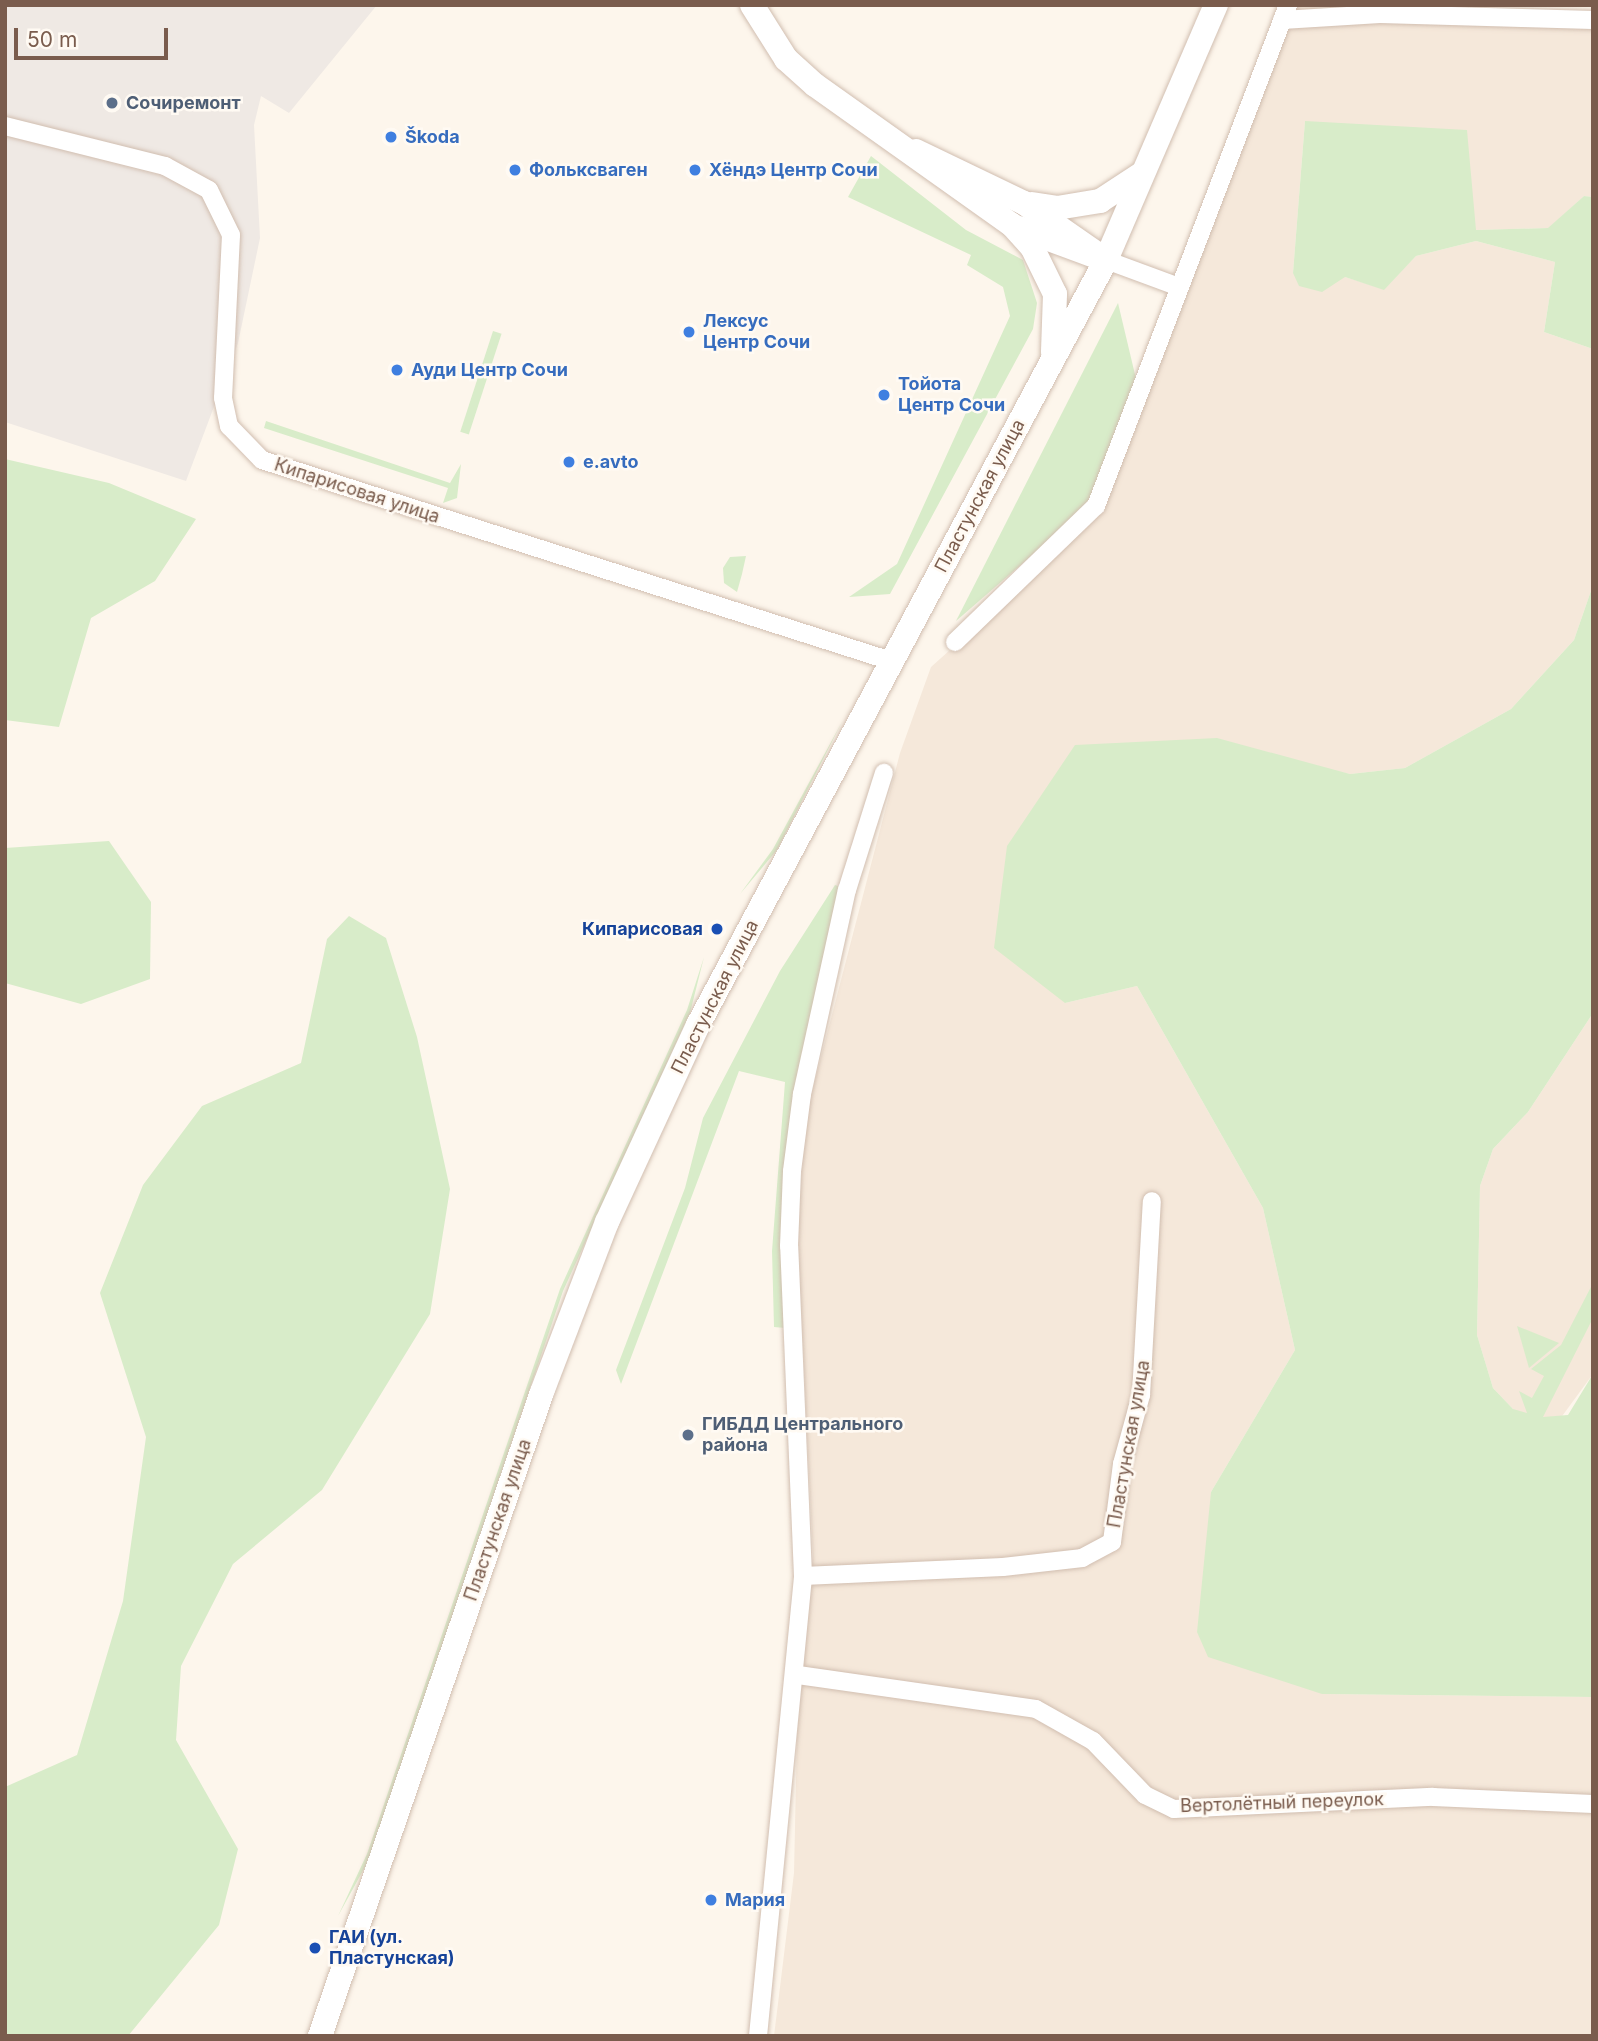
<!DOCTYPE html>
<meta charset="utf-8">
<style>
body{margin:0}
#map{position:relative;width:1598px;height:2041px;overflow:hidden;background:#fdf6ec;font-family:Inter,sans-serif}
div>[style]{position:absolute}
.residential>*{inset:0;background:#f5e8da}
.industrial>*{inset:0;background:#efe9e4}
.green>*{inset:0;background:#d8ecc9;transform-origin:0 0}
.roads{filter:drop-shadow(0 0 2px #d1beb0) drop-shadow(0 0 2px #d1beb0)}
.minor>*{height:18px;margin:-9px;padding:0 9px;transform-origin:9px;border-radius:9px;background:#fff}
.secondary>*{height:24px;margin:-12px;padding:0 12px;transform-origin:12px;border-radius:12px;background:#fff}
.dots>*{width:19px;height:19px;translate:-50% -50%;box-sizing:border-box;border:4px solid #fffaf3;border-radius:50%}
span{translate:-50% -50%;white-space:nowrap;text-align:center;line-height:1.15;-webkit-text-stroke:5px #fffaf3;paint-order:stroke}
.service-label{font-size:18px;color:#4e5e75;font-weight:700}
.left{translate:0 -50%;text-align:left}
.shop-label{font-size:18px;color:#366cbe;font-weight:700}
.street-label{font-size:18px;color:#7a5c4d}
.transit-label{font-size:18px;color:#164399;font-weight:700}
.right{translate:-100% -50%;text-align:right}
.frame{position:absolute;inset:0;border:7px solid #7a5c4d;pointer-events:none}
.scale{position:absolute;left:14px;top:28px;width:154px;height:32px;box-sizing:border-box;border:4px solid #7a5c4d;border-top:0;padding-left:9px;font-size:21px;line-height:24px;white-space:nowrap;color:#7a5c4d;-webkit-text-stroke:5px #fffaf3;paint-order:stroke}
</style>
<div id="map">
<div class="residential">
<i style="clip-path:polygon(1293px 5px,1461px 5px,1593px 20px,1593px 197px,1584px 196px,1549px 228px,1475px 230px,1305px 121px,1293px 273px,1345px 277px,1384px 289px,1416px 256px,1476px 241px,1555px 262px,1544px 332px,1593px 349px,1593px 585px,1574px 640px,1511px 709px,1405px 768px,1350px 774px,1292px 762px,1065px 1003px,1137px 986px,1263px 1208px,1295px 1350px,1211px 1492px,1322px 1694px,1593px 1697px,1593px 2036px,774px 2036px,794px 1873px,797px 1735px,813px 1555px,797px 1227px,807px 1111px,900px 753px,931px 667px,1095px 520px)"></i>
<i style="clip-path:polygon(1593px 1013px,1593px 1374px,1535px 1453px,1513px 1409px,1493px 1388px,1477px 1335px,1480px 1186px,1493px 1149px,1528px 1112px)"></i>
</div>
<div class="industrial">
<i style="clip-path:polygon(5px 5px,377px 5px,289px 113px,261px 96px,254px 125px,260px 238px,238px 343px,186px 481px,5px 422px)"></i>
</div>
<div class="green">
<i style="clip-path:polygon(1305px 121px,1467px 130px,1476px 230px,1548px 228px,1584px 196px,1593px 197px,1593px 349px,1544px 332px,1555px 262px,1476px 241px,1416px 256px,1384px 290px,1345px 277px,1322px 292px,1299px 286px,1293px 273px)"></i>
<i style="clip-path:polygon(871px 156px,966px 230px,1023px 260px,1037px 303px,1033px 329px,890px 594px,849px 597px,897px 564px,1010px 316px,1003px 287px,967px 265px,971px 255px,848px 197px)"></i>
<i style="clip-path:polygon(1118px 303px,1137px 383px,1090px 505px,956px 621px)"></i>
<i style="left:493px;top:331px;width:9px;height:106px;rotate:18deg"></i>
<i style="clip-path:polygon(266px 421px,450px 483px,461px 464px,457px 498px,443px 503px,448px 488px,264px 428px)"></i>
<i style="clip-path:polygon(5px 459px,109px 483px,196px 519px,155px 581px,91px 618px,59px 727px,5px 720px)"></i>
<i style="clip-path:polygon(746px 556px,742px 574px,737px 592px,724px 583px,723px 568px,730px 557px)"></i>
<i style="clip-path:polygon(1593px 585px,1593px 1013px,1528px 1112px,1493px 1149px,1480px 1186px,1477px 1335px,1493px 1388px,1513px 1409px,1527px 1413px,1519px 1391px,1532px 1398px,1544px 1376px,1531px 1369px,1561px 1345px,1593px 1283px,1593px 1318px,1543px 1417px,1568px 1415px,1593px 1374px,1593px 1697px,1322px 1694px,1208px 1657px,1197px 1632px,1211px 1492px,1295px 1350px,1263px 1208px,1137px 986px,1065px 1003px,994px 948px,1007px 846px,1075px 745px,1217px 738px,1350px 774px,1405px 768px,1511px 709px,1574px 640px)"></i>
<i style="clip-path:polygon(843px 720px,777px 850px,740px 894px,773px 849px)"></i>
<i style="clip-path:polygon(109px 841px,151px 902px,150px 979px,81px 1004px,5px 983px,5px 848px)"></i>
<i style="clip-path:polygon(835px 885px,841px 887px,795px 1094px,785px 1328px,774px 1327px,772px 1251px,785px 1082px,739px 1071px,621px 1384px,616px 1370px,685px 1188px,703px 1118px,780px 971px)"></i>
<i style="clip-path:polygon(349px 916px,386px 938px,417px 1037px,450px 1189px,430px 1314px,322px 1490px,233px 1564px,181px 1666px,176px 1740px,238px 1849px,219px 1925px,128px 2036px,5px 2036px,5px 1787px,77px 1755px,123px 1601px,146px 1437px,100px 1293px,143px 1185px,202px 1106px,301px 1063px,327px 939px)"></i>
<i style="clip-path:polygon(704px 957px,690px 1013px,563px 1291px,371px 1856px,338px 1916px,367px 1854px,560px 1289px,687px 1010px)"></i>
<i style="clip-path:polygon(1517px 1326px,1559px 1343px,1529px 1368px)"></i>
</div>
<div class="roads">
<div class="minor">
<i style="left:1282px;top:20px;width:98px;rotate:-3.5deg"></i>
<i style="left:1380px;top:14px;width:213px;rotate:1.6deg"></i>
<i style="left:5px;top:126px;width:165px;rotate:14deg"></i>
<i style="left:165px;top:166px;width:50px;rotate:28.6deg"></i>
<i style="left:209px;top:190px;width:50px;rotate:63.9deg"></i>
<i style="left:231px;top:235px;width:163px;rotate:92.8deg"></i>
<i style="left:223px;top:398px;width:29px;rotate:78deg"></i>
<i style="left:229px;top:426px;width:47px;rotate:45.9deg"></i>
<i style="left:262px;top:460px;width:663px;rotate:17.72deg"></i>
<i style="left:1106px;top:260px;width:78px;rotate:20.3deg"></i>
<i style="left:955px;top:642px;width:196px;rotate:-44deg"></i>
<i style="left:1096px;top:506px;width:537px;rotate:-69.03deg"></i>
<i style="left:803px;top:1576px;width:200px;rotate:-2.6deg"></i>
<i style="left:1003px;top:1567px;width:80px;rotate:-6.5deg"></i>
<i style="left:1082px;top:1558px;width:34px;rotate:-28deg"></i>
<i style="left:1112px;top:1542px;width:79px;rotate:-82.7deg"></i>
<i style="left:1122px;top:1464px;width:72px;rotate:-74.6deg"></i>
<i style="left:1141px;top:1395px;width:194px;rotate:-86.8deg"></i>
<i style="left:798px;top:1675px;width:240px;rotate:8.1deg"></i>
<i style="left:1036px;top:1709px;width:65px;rotate:29.3deg"></i>
<i style="left:1093px;top:1741px;width:75px;rotate:46.1deg"></i>
<i style="left:1145px;top:1795px;width:32px;rotate:26deg"></i>
<i style="left:1174px;top:1809px;width:259px;rotate:-2.7deg"></i>
<i style="left:1433px;top:1797px;width:160px;rotate:2.5deg"></i>
<i style="left:758px;top:2036px;width:462px;rotate:-84.4deg"></i>
<i style="left:803px;top:1576px;width:330px;rotate:-92.4deg"></i>
<i style="left:789px;top:1246px;width:75px;rotate:-87.7deg"></i>
<i style="left:792px;top:1171px;width:78px;rotate:-82.6deg"></i>
<i style="left:802px;top:1094px;width:209px;rotate:-77.6deg"></i>
<i style="left:847px;top:890px;width:123px;rotate:-72.5deg"></i>
</div>
<div class="secondary">
<i style="left:752px;top:5px;width:64px;rotate:57.8deg"></i>
<i style="left:786px;top:59px;width:39px;rotate:42deg"></i>
<i style="left:815px;top:85px;width:242px;rotate:35.4deg"></i>
<i style="left:1012px;top:225px;width:30px;rotate:48deg"></i>
<i style="left:1032px;top:247px;width:52px;rotate:63.9deg"></i>
<i style="left:1055px;top:294px;width:58px;rotate:92deg"></i>
<i style="left:916px;top:151px;width:120px;rotate:25.7deg"></i>
<i style="left:1024px;top:203px;width:100px;rotate:34.8deg"></i>
<i style="left:1032px;top:204px;width:25px;rotate:9deg"></i>
<i style="left:1057px;top:208px;width:44px;rotate:-9.2deg"></i>
<i style="left:1100px;top:201px;width:51px;rotate:-33.1deg"></i>
<i style="left:1019px;top:228px;width:90px;rotate:20.3deg"></i>
<i style="left:320px;top:2036px;width:681px;rotate:-70.98deg"></i>
<i style="left:542px;top:1392px;width:182px;rotate:-69.1deg"></i>
<i style="left:607px;top:1222px;width:217px;rotate:-65.2deg"></i>
<i style="left:698px;top:1025px;width:867px;rotate:-61.93deg"></i>
<i style="left:1106px;top:260px;width:278px;rotate:-66.7deg"></i>
</div>
</div>
<div class="dots">
<i style="left:112px;top:103px;background:#5c6f8a"></i>
<i style="left:391px;top:137px;background:#3f7fe0"></i>
<i style="left:515px;top:170px;background:#3f7fe0"></i>
<i style="left:695px;top:170px;background:#3f7fe0"></i>
<i style="left:689px;top:332px;background:#3f7fe0"></i>
<i style="left:397px;top:370px;background:#3f7fe0"></i>
<i style="left:884px;top:395px;background:#3f7fe0"></i>
<i style="left:569px;top:462px;background:#3f7fe0"></i>
<i style="left:717px;top:929px;background:#1a4fb4"></i>
<i style="left:688px;top:1435px;background:#5c6f8a"></i>
<i style="left:711px;top:1900px;background:#3f7fe0"></i>
<i style="left:315px;top:1948px;background:#1a4fb4"></i>
</div>
<div class="service-label">
<span class="left" style="left:126px;top:103px">Сочиремонт</span>
<span class="left" style="left:702px;top:1435px">ГИБДД Центрального<br>района</span>
</div>
<div class="shop-label">
<span class="left" style="left:405px;top:137px">Škoda</span>
<span class="left" style="left:529px;top:170px">Фольксваген</span>
<span class="left" style="left:709px;top:170px">Хёндэ Центр Сочи</span>
<span class="left" style="left:703px;top:332px">Лексус<br>Центр Сочи</span>
<span class="left" style="left:411px;top:370px">Ауди Центр Сочи</span>
<span class="left" style="left:898px;top:395px">Тойота<br>Центр Сочи</span>
<span class="left" style="left:583px;top:462px">e.avto</span>
<span class="left" style="left:725px;top:1900px">Мария</span>
</div>
<div class="street-label">
<span style="left:357px;top:491px;rotate:18deg">Кипарисовая улица</span>
<span style="left:980px;top:496px;rotate:-62deg">Пластунская улица</span>
<span style="left:715px;top:997px;rotate:-63deg">Пластунская улица</span>
<span style="left:1129px;top:1444px;rotate:-80deg">Пластунская улица</span>
<span style="left:498px;top:1520px;rotate:-71deg">Пластунская улица</span>
<span style="left:1282px;top:1803px;rotate:-2deg">Вертолётный переулок</span>
</div>
<div class="transit-label">
<span class="right" style="left:703px;top:929px">Кипарисовая</span>
<span class="left" style="left:329px;top:1948px">ГАИ (ул.<br>Пластунская)</span>
</div>
<div class="frame"></div>
<div class="scale">50 m</div>
</div>
